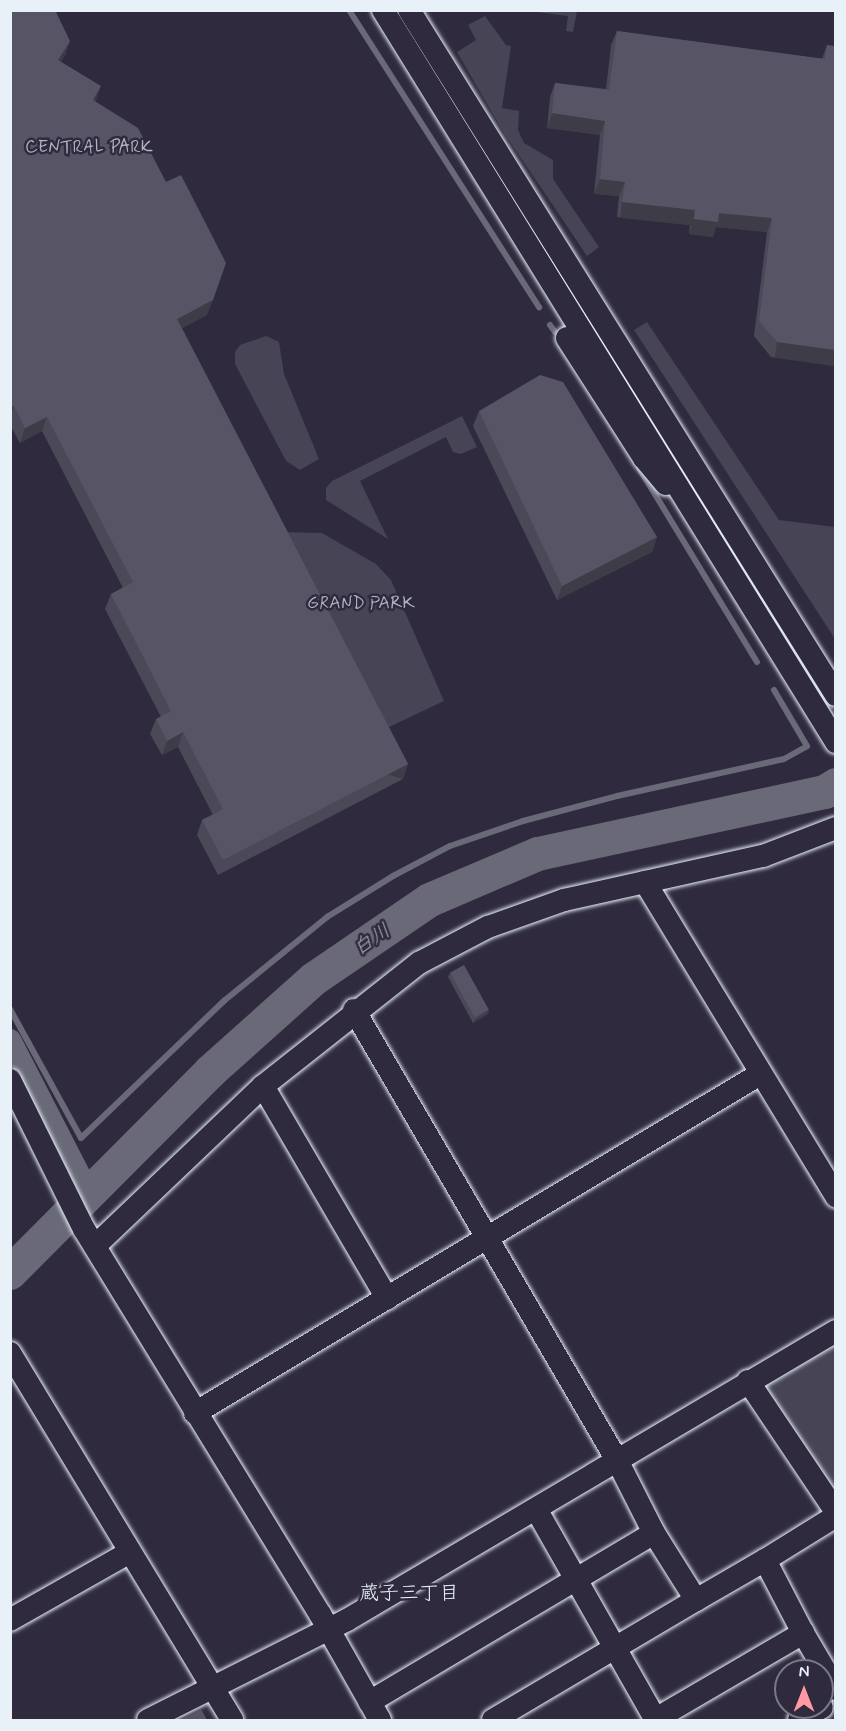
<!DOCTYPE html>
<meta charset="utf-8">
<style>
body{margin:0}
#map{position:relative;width:846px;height:1731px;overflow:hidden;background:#2f2a3d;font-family:Mynerve,"Klee One",sans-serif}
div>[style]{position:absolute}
.green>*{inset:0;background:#464455}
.stream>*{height:6px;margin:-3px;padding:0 3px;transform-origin:3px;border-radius:3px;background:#696978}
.canal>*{height:21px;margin:-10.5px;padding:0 10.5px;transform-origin:10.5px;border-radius:10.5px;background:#696978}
.river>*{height:34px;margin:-17px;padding:0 17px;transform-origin:17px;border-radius:17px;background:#696978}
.roads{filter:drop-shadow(0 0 2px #e8f1f8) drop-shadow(0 0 2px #e8f1f8)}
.minor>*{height:22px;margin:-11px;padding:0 11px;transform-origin:11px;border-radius:11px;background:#2f2a3d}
.wall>*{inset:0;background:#4b4957}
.shaded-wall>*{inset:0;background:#3d3c47;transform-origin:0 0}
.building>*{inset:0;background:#575565;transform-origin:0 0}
span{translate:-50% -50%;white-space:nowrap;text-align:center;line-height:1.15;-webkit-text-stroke:5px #2f2a3d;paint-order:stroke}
.park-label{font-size:18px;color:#afb4bf}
.water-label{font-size:20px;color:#afb4be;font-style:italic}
.neighbourhood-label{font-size:20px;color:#e8f1f8}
.frame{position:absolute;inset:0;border:12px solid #e8f1f8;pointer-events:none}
.north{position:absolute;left:774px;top:1659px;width:60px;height:60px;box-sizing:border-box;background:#2f2a3d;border:2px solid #797a88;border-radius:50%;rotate:0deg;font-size:16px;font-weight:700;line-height:24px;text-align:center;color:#e8f1f8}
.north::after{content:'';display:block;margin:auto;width:21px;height:27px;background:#ff9aa2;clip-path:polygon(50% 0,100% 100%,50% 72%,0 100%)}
</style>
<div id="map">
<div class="green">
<i style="clip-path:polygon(529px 11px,577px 11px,573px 32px,566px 31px,568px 16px)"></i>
<i style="clip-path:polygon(485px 16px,506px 45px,511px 46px,502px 108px,519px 111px,518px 130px,524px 143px,553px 160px,553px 179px,599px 247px,587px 256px,503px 131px,457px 52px,476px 40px,468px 25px)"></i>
<i style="clip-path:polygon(647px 322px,779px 520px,835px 527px,835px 639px,634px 330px)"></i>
<i style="clip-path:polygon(266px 336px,279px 342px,284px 374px,319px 459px,300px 470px,286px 461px,235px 364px,235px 352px,240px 345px)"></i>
<i style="clip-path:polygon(462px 416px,477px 447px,461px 454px,453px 452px,446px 437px,360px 481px,388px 539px,326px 500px,326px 488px,332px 481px)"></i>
<i style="clip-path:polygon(282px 532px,322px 533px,376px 564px,391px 580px,444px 701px,385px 729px)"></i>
<i style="clip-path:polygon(835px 1344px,835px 1502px,765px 1386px)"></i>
</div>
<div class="stream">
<i style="left:349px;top:10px;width:353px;rotate:57.4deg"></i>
<i style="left:550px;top:325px;width:9px;rotate:54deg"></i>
<i style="left:639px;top:468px;width:227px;rotate:58.7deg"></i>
<i style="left:10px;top:1009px;width:147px;rotate:61.2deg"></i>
<i style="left:81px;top:1138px;width:199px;rotate:-43.8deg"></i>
<i style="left:225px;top:1000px;width:132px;rotate:-39.1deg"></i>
<i style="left:327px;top:917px;width:78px;rotate:-31.8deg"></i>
<i style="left:393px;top:876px;width:64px;rotate:-27.8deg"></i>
<i style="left:450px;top:846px;width:77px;rotate:-18.9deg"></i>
<i style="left:523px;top:821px;width:97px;rotate:-14.9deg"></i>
<i style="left:617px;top:796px;width:171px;rotate:-12.5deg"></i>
<i style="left:784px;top:759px;width:26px;rotate:-29deg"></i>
<i style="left:807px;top:746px;width:65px;rotate:-120.5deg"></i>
</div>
<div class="canal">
<i style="left:10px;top:1039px;width:171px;rotate:62.8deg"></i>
</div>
<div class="river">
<i style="left:10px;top:1273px;width:284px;rotate:-45.1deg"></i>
<i style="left:210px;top:1072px;width:140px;rotate:-41.8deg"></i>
<i style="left:314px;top:979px;width:140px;rotate:-34.3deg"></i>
<i style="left:430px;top:900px;width:117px;rotate:-23.1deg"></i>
<i style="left:538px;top:854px;width:294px;rotate:-12.2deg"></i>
<i style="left:825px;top:792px;width:13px;rotate:-32deg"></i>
</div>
<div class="roads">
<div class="minor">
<i style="left:383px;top:10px;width:861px;rotate:58.25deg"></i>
<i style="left:409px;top:10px;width:807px;rotate:58.06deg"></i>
<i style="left:567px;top:338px;width:143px;rotate:57.3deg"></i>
<i style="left:644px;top:458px;width:34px;rotate:50deg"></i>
<i style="left:645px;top:882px;width:368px;rotate:58.7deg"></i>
<i style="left:354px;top:1010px;width:523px;rotate:59.71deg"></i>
<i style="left:618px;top:1462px;width:80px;rotate:63.1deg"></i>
<i style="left:654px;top:1533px;width:331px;rotate:149.3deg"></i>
<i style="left:10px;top:1080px;width:166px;rotate:63.6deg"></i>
<i style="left:84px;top:1229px;width:452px;rotate:58.5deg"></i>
<i style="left:320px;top:1614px;width:122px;rotate:60.5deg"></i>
<i style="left:263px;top:1086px;width:246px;rotate:59.7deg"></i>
<i style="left:95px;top:1246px;width:232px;rotate:-43.6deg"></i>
<i style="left:263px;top:1086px;width:199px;rotate:-38.3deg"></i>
<i style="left:419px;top:963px;width:78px;rotate:-27.6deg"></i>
<i style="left:488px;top:927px;width:81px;rotate:-19.6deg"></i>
<i style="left:564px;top:900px;width:204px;rotate:-12.5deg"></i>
<i style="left:763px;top:856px;width:78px;rotate:-21deg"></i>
<i style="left:10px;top:1353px;width:429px;rotate:58.8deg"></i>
<i style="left:748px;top:1381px;width:158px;rotate:56.1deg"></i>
<i style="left:195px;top:1413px;width:659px;rotate:-30.96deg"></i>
<i style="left:536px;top:1509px;width:243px;rotate:60.4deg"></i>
<i style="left:765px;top:1560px;width:84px;rotate:-31.8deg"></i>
<i style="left:696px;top:1600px;width:80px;rotate:-30.1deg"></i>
<i style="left:765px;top:1560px;width:82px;rotate:62.5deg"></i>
<i style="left:10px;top:1620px;width:138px;rotate:-29.5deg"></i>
<i style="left:148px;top:1720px;width:223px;rotate:-26.7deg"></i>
<i style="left:347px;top:1620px;width:568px;rotate:-30.58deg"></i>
<i style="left:493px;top:1720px;width:236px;rotate:-30.6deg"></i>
<i style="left:696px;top:1600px;width:79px;rotate:-122.1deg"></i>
<i style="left:654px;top:1720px;width:173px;rotate:-30.3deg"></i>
<i style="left:803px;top:1633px;width:65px;rotate:59.5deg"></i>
<i style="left:799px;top:1720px;width:26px;rotate:-29deg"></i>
</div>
</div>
<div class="wall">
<i style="clip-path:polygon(10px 10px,70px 41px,65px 55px,61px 62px,95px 101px,207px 315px,182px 328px,408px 764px,403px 779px,218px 875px,197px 835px,202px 820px,213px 815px,178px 747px,162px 755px,150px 734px,156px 719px,161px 717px,105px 609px,111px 594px,123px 588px,42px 431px,20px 443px,10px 425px)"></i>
<i style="clip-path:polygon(617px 31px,822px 59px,827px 45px,836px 365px,771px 357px,754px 336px,767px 232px,716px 227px,713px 237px,689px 234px,690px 225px,617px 217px,619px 196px,594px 194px,600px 135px,547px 128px,550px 97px,555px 83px,606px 89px,611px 45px)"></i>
<i style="clip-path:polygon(479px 411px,657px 537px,652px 552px,557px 600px,473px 426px)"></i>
<i style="clip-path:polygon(450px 973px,489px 1010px,488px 1014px,473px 1023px,448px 977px)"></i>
</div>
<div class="shaded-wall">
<i style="clip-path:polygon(70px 41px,65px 55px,53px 75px,58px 60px)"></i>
<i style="clip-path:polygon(101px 86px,96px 101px,93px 100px)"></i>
<i style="clip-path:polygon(552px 113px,605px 121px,600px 135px,547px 128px)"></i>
<i style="clip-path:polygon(600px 179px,625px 182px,619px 196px,594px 194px)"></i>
<i style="left:622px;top:202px;width:73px;height:16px;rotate:6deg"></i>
<i style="clip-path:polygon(719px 213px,772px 218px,767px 232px,716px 227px,713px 237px,689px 234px,694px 219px)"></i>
<i style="clip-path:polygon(213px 300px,207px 315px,171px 334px,177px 319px)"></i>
<i style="left:777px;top:342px;width:60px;height:16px;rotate:8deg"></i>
<i style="clip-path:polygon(14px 406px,10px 416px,10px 408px)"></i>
<i style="clip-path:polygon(47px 417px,42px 431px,20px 443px,25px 428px)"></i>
<i style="clip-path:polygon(657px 537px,652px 552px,557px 600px,562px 586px)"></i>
<i style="clip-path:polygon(183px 732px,178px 747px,162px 755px,167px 741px)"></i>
<i style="left:408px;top:764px;width:16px;height:208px;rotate:108deg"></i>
<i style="clip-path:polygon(489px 1010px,488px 1014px,473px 1023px,475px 1019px)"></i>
</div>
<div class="building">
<i style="clip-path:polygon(10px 10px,55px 10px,70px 41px,58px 60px,101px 86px,93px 100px,138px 128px,166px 182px,181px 175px,226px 263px,213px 300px,177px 319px,408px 764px,223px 860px,202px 820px,223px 809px,183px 732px,167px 741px,156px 719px,171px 711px,111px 594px,133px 582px,47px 417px,25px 428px,14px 406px,10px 408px)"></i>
<i style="clip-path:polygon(617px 31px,825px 59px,827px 45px,836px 46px,836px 350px,777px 342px,759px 321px,772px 218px,719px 213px,718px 222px,694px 219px,695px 210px,622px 202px,625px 182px,600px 179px,605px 121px,552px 113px,555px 83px,609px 90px)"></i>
<i style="clip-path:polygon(540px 375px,563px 382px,657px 537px,562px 586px,479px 411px)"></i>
<i style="left:464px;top:965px;width:51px;height:16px;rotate:61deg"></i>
<i style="clip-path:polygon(201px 1709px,207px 1720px,180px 1720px)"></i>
</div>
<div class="park-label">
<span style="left:89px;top:147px">CENTRAL PARK</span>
<span style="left:361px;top:603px">GRAND PARK</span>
</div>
<div class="water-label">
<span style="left:372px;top:940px;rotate:-34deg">白川</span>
</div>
<div class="neighbourhood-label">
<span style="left:409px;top:1593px">蔵子三丁目</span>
</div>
<div class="frame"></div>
<div class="north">N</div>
</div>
